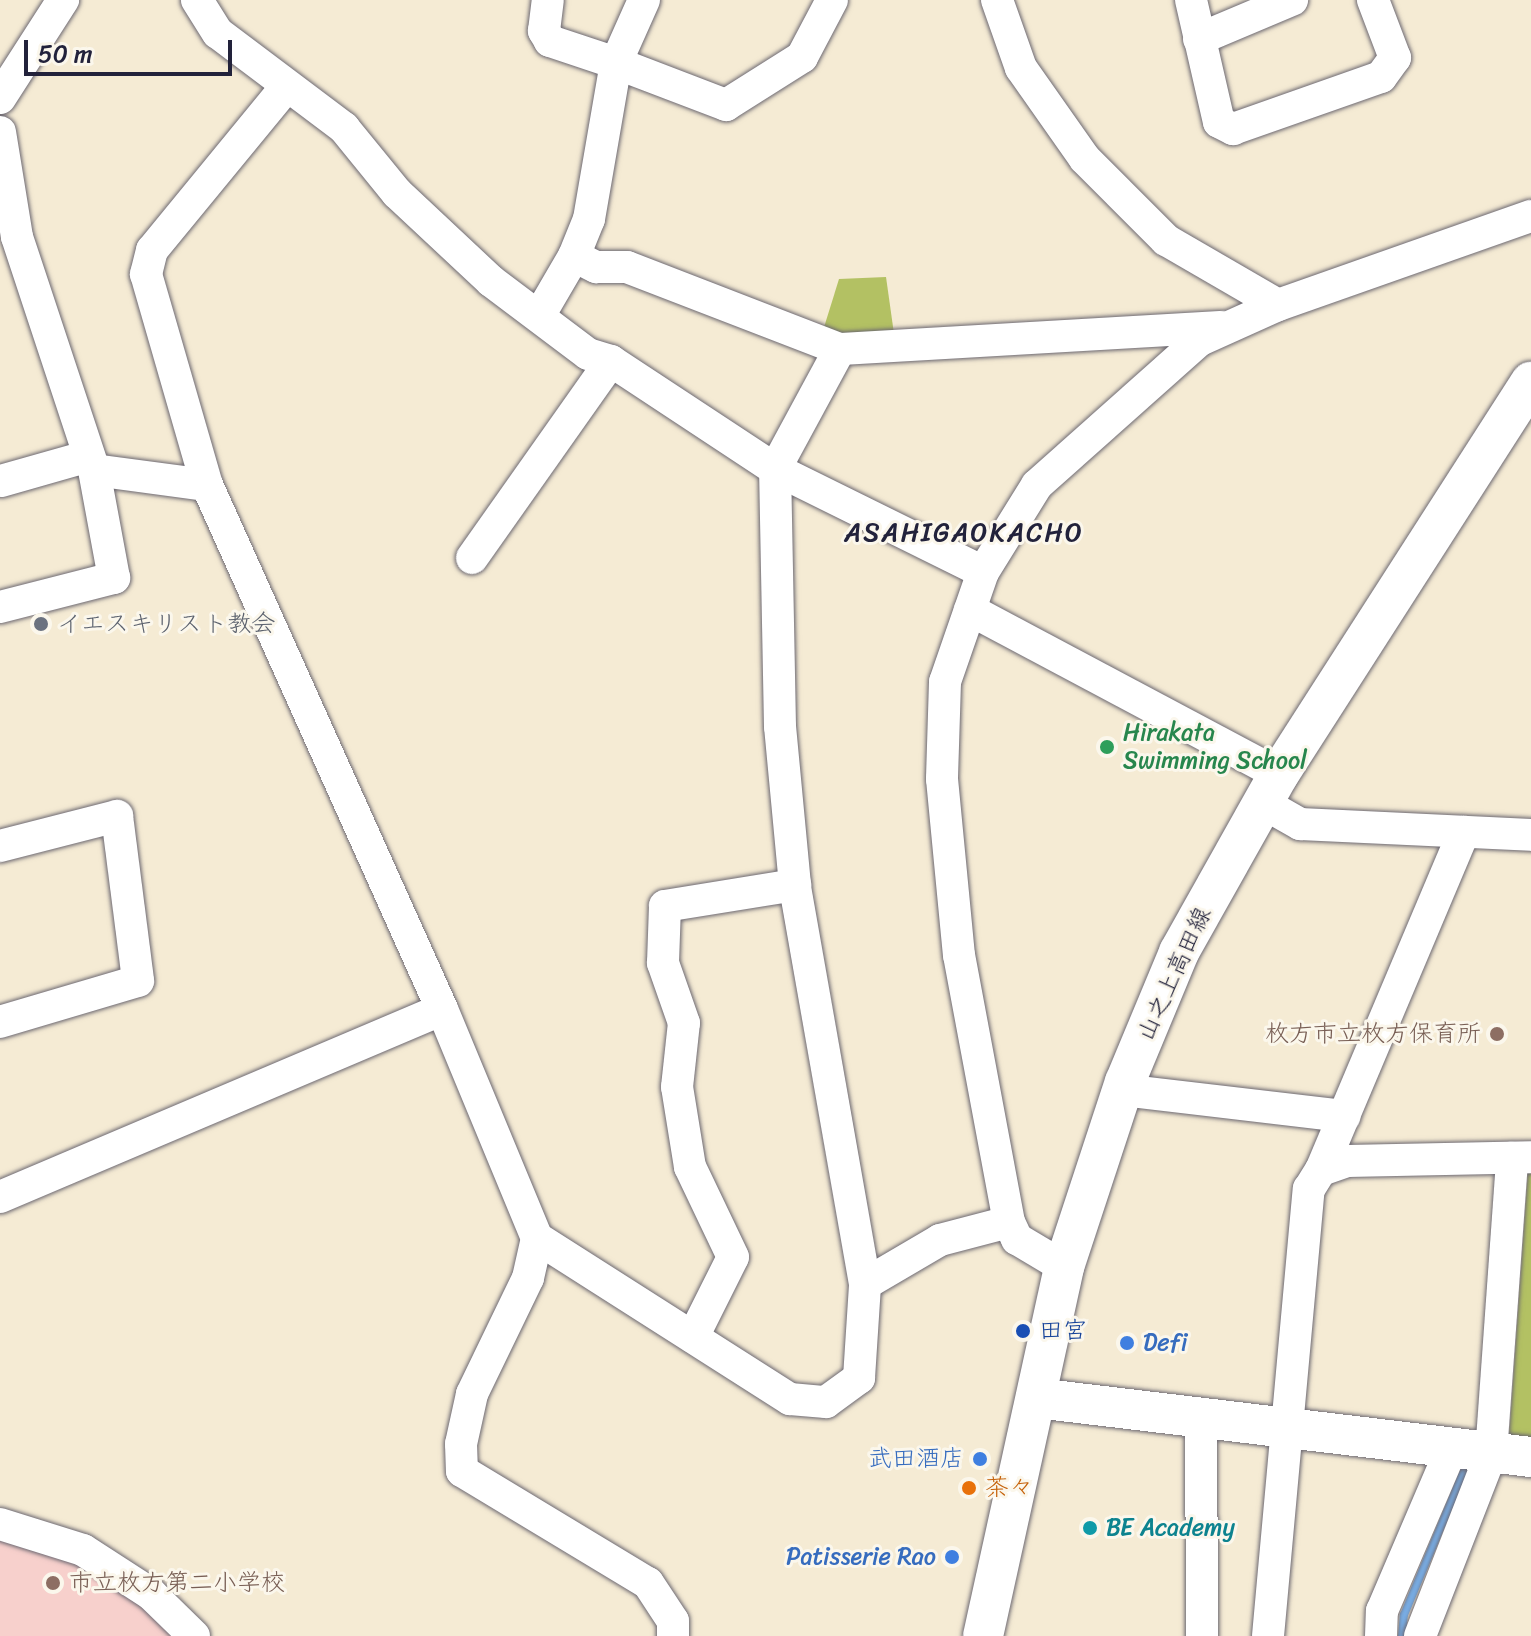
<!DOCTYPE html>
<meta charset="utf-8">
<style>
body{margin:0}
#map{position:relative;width:1531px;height:1636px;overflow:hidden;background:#f5ebd4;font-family:Sriracha,"Klee One",sans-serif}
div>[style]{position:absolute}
.built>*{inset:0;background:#f7d0cc}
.green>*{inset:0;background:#b3c163}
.stream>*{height:8px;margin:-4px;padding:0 4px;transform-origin:4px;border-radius:4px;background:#79afe8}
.roads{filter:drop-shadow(0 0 2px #6c6871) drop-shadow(0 0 2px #6c6871)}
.minor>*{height:32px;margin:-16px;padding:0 16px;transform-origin:16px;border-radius:16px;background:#fff}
.tertiary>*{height:40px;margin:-20px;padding:0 20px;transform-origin:20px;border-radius:20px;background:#fff}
.dots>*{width:22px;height:22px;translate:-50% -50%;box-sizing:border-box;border:4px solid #fbf7ec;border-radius:50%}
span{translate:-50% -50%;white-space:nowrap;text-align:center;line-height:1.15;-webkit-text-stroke:6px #fbf7ec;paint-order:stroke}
.worship-label{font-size:24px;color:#5b616d}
.left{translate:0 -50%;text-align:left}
.leisure-label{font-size:24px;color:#27864d}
.street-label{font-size:24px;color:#22223b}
.education-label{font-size:24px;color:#785e54}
.right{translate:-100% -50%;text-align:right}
.transit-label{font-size:24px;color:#164399}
.shop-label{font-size:24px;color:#366cbe}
.food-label{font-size:24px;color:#c56008}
.culture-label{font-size:24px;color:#0d838f}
.neighbourhood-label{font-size:26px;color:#22223b;letter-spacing:2px}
.scale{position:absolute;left:24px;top:40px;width:208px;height:36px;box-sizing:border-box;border:4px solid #22223b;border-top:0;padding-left:10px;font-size:24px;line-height:28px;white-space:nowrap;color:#22223b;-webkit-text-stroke:6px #fbf7ec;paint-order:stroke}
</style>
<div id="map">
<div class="built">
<i style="clip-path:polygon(0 1537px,72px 1560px,142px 1606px,175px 1636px,0 1636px)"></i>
</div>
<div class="green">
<i style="clip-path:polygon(886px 277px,895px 341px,821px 337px,839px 279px)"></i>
<i style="clip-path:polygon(1528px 1170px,1531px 1170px,1531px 1439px,1509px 1437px)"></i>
</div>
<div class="stream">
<i style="left:1402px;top:1636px;width:21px;rotate:-85deg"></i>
<i style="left:1404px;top:1615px;width:164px;rotate:-67.4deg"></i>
</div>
<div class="roads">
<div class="minor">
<i style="left:197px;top:0;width:39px;rotate:58deg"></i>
<i style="left:218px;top:33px;width:158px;rotate:37deg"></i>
<i style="left:344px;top:128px;width:84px;rotate:50.8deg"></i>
<i style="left:397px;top:193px;width:129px;rotate:43.1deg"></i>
<i style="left:491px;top:281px;width:121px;rotate:37deg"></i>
<i style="left:588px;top:354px;width:24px;rotate:17deg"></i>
<i style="left:611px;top:361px;width:196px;rotate:33.4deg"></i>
<i style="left:775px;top:469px;width:232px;rotate:26.3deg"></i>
<i style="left:983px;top:572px;width:102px;rotate:-58.2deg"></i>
<i style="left:1037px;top:485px;width:218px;rotate:-41.7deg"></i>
<i style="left:1200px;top:340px;width:85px;rotate:-24.2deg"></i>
<i style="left:1278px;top:305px;width:268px;rotate:-19.4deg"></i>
<i style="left:644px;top:0;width:69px;rotate:114deg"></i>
<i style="left:616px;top:63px;width:118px;rotate:20.9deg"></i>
<i style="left:726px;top:105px;width:90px;rotate:-32.3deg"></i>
<i style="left:802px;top:57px;width:64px;rotate:-62.2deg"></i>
<i style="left:997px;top:0;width:72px;rotate:70.6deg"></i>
<i style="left:1021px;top:68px;width:111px;rotate:54.9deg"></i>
<i style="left:1085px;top:159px;width:115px;rotate:45deg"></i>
<i style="left:1166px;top:240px;width:129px;rotate:30.1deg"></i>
<i style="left:1191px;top:0;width:125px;rotate:77.1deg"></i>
<i style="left:1219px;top:122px;width:16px;rotate:27deg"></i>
<i style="left:1233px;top:129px;width:157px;rotate:-19.4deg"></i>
<i style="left:1381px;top:77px;width:24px;rotate:-54deg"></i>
<i style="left:1395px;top:58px;width:62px;rotate:-110.8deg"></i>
<i style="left:1199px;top:39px;width:101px;rotate:-22.8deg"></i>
<i style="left:286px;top:87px;width:211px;rotate:129.4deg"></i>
<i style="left:152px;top:250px;width:25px;rotate:104deg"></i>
<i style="left:146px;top:274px;width:220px;rotate:73.9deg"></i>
<i style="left:207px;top:485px;width:574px;rotate:65.85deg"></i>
<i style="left:442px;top:1009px;width:248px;rotate:67.5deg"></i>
<i style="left:537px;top:1238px;width:41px;rotate:102.7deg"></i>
<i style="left:528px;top:1278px;width:129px;rotate:115.8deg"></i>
<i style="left:472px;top:1394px;width:51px;rotate:102.4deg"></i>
<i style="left:461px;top:1444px;width:27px;rotate:88deg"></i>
<i style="left:462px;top:1471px;width:217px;rotate:31.1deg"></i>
<i style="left:648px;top:1583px;width:45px;rotate:56.7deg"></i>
<i style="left:673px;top:1621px;width:15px;rotate:90deg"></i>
<i style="left:0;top:98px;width:117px;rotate:-57.3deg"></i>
<i style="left:0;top:132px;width:106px;rotate:80.8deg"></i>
<i style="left:17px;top:237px;width:245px;rotate:71.7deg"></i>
<i style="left:94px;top:470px;width:114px;rotate:7.6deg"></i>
<i style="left:574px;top:256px;width:25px;rotate:27deg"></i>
<i style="left:596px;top:267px;width:31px"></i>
<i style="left:627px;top:267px;width:228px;rotate:21.1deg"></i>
<i style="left:840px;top:349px;width:382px;rotate:-3.3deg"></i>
<i style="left:539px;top:316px;width:69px;rotate:-59.7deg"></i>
<i style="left:574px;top:256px;width:40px;rotate:-68deg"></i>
<i style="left:589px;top:219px;width:158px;rotate:-80.2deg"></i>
<i style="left:616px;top:63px;width:70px;rotate:-161.6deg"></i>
<i style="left:550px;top:41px;width:12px;rotate:-121deg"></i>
<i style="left:544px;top:31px;width:31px;rotate:-83deg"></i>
<i style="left:1px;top:481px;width:91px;rotate:-15.9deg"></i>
<i style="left:472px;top:558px;width:241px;rotate:-54.8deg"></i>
<i style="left:983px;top:572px;width:116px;rotate:109.1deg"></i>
<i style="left:945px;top:682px;width:97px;rotate:91.8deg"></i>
<i style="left:942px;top:779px;width:177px;rotate:84.5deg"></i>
<i style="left:959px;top:955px;width:272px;rotate:79.4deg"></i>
<i style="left:1009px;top:1222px;width:19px;rotate:65deg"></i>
<i style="left:1017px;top:1239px;width:55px;rotate:30.8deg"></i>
<i style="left:0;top:607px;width:118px;rotate:-14.3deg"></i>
<i style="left:114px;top:578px;width:110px;rotate:-100.5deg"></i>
<i style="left:970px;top:610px;width:350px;rotate:28deg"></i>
<i style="left:1263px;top:803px;width:43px;rotate:29.6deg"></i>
<i style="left:1300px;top:824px;width:231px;rotate:2.7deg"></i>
<i style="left:0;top:846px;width:121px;rotate:-14.4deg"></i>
<i style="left:117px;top:816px;width:166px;rotate:82.7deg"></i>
<i style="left:138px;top:981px;width:144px;rotate:163.5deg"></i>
<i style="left:1122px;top:1090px;width:224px;rotate:6.7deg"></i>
<i style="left:1321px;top:1170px;width:367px;rotate:-67.1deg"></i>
<i style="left:0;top:1197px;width:480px;rotate:-23deg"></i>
<i style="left:537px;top:1238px;width:300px;rotate:32.5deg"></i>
<i style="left:790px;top:1399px;width:36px;rotate:5deg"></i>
<i style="left:826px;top:1402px;width:41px;rotate:-36deg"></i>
<i style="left:859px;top:1378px;width:94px;rotate:-86.3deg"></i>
<i style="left:865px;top:1284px;width:405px;rotate:-100deg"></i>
<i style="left:795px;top:885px;width:159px;rotate:-95.4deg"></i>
<i style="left:780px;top:727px;width:258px;rotate:-91.1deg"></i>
<i style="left:775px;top:469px;width:136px;rotate:-61.6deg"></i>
<i style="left:865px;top:1284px;width:87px;rotate:-30.4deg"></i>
<i style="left:940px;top:1240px;width:71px;rotate:-14.6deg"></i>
<i style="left:693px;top:1337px;width:89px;rotate:-63.4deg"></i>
<i style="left:733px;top:1257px;width:100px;rotate:-115.5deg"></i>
<i style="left:690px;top:1167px;width:81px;rotate:-99.2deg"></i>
<i style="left:677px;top:1087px;width:64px;rotate:-83.8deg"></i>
<i style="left:684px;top:1023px;width:64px;rotate:-109.3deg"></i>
<i style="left:663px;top:963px;width:57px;rotate:-88deg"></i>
<i style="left:665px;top:906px;width:132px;rotate:-9.2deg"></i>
<i style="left:1201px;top:1419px;width:217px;rotate:89.7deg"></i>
<i style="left:0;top:1524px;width:87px;rotate:17.4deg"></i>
<i style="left:83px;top:1550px;width:81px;rotate:32.9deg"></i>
<i style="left:151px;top:1594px;width:60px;rotate:44.3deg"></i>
<i style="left:1268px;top:1636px;width:449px;rotate:-84.8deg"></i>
<i style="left:1309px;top:1189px;width:22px;rotate:-58deg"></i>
<i style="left:1321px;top:1170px;width:28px;rotate:-19deg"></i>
<i style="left:1347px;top:1161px;width:184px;rotate:-1.2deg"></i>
<i style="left:1381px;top:1636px;width:25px;rotate:-88deg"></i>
<i style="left:1382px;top:1611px;width:175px;rotate:-66.8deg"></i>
<i style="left:1420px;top:1636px;width:195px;rotate:-68.7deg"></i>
<i style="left:1491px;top:1454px;width:297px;rotate:-85.9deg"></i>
</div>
<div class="tertiary">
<i style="left:1036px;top:1398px;width:499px;rotate:6.8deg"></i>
<i style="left:983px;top:1636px;width:378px;rotate:-77.6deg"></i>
<i style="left:1064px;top:1267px;width:195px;rotate:-71.8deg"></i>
<i style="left:1125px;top:1082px;width:141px;rotate:-67.4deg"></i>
<i style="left:1179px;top:952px;width:204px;rotate:-60.7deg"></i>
<i style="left:1279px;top:774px;width:466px;rotate:-57.3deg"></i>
</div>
</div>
<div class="dots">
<i style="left:41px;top:624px;background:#6b7280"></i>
<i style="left:1107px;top:747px;background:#2e9e5b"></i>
<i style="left:1497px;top:1034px;background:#8d6e63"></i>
<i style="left:1023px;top:1331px;background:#1a4fb4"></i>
<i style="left:1127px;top:1343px;background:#3f7fe0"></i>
<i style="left:980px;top:1459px;background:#3f7fe0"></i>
<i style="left:969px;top:1488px;background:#e8710a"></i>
<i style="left:1090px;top:1528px;background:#0f9aa8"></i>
<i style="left:952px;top:1557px;background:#3f7fe0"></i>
<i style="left:53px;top:1583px;background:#8d6e63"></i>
</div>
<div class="worship-label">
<span class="left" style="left:57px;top:624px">イエスキリスト教会</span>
</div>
<div class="leisure-label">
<span class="left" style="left:1123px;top:747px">Hirakata<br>Swimming School</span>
</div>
<div class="street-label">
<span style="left:1174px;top:974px;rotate:-65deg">山之上高田線</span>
</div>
<div class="education-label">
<span class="right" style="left:1481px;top:1034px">枚方市立枚方保育所</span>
<span class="left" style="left:69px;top:1583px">市立枚方第二小学校</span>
</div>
<div class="transit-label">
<span class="left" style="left:1039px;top:1331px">田宮</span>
</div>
<div class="shop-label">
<span class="left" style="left:1143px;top:1343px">Defi</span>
<span class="right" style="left:964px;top:1459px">武田酒店</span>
<span class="right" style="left:936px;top:1557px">Patisserie Rao</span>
</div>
<div class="food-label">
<span class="left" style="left:985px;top:1488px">茶々</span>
</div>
<div class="culture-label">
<span class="left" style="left:1106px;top:1528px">BE Academy</span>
</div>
<div class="neighbourhood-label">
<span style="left:964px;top:533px">ASAHIGAOKACHO</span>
</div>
<div class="scale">50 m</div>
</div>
